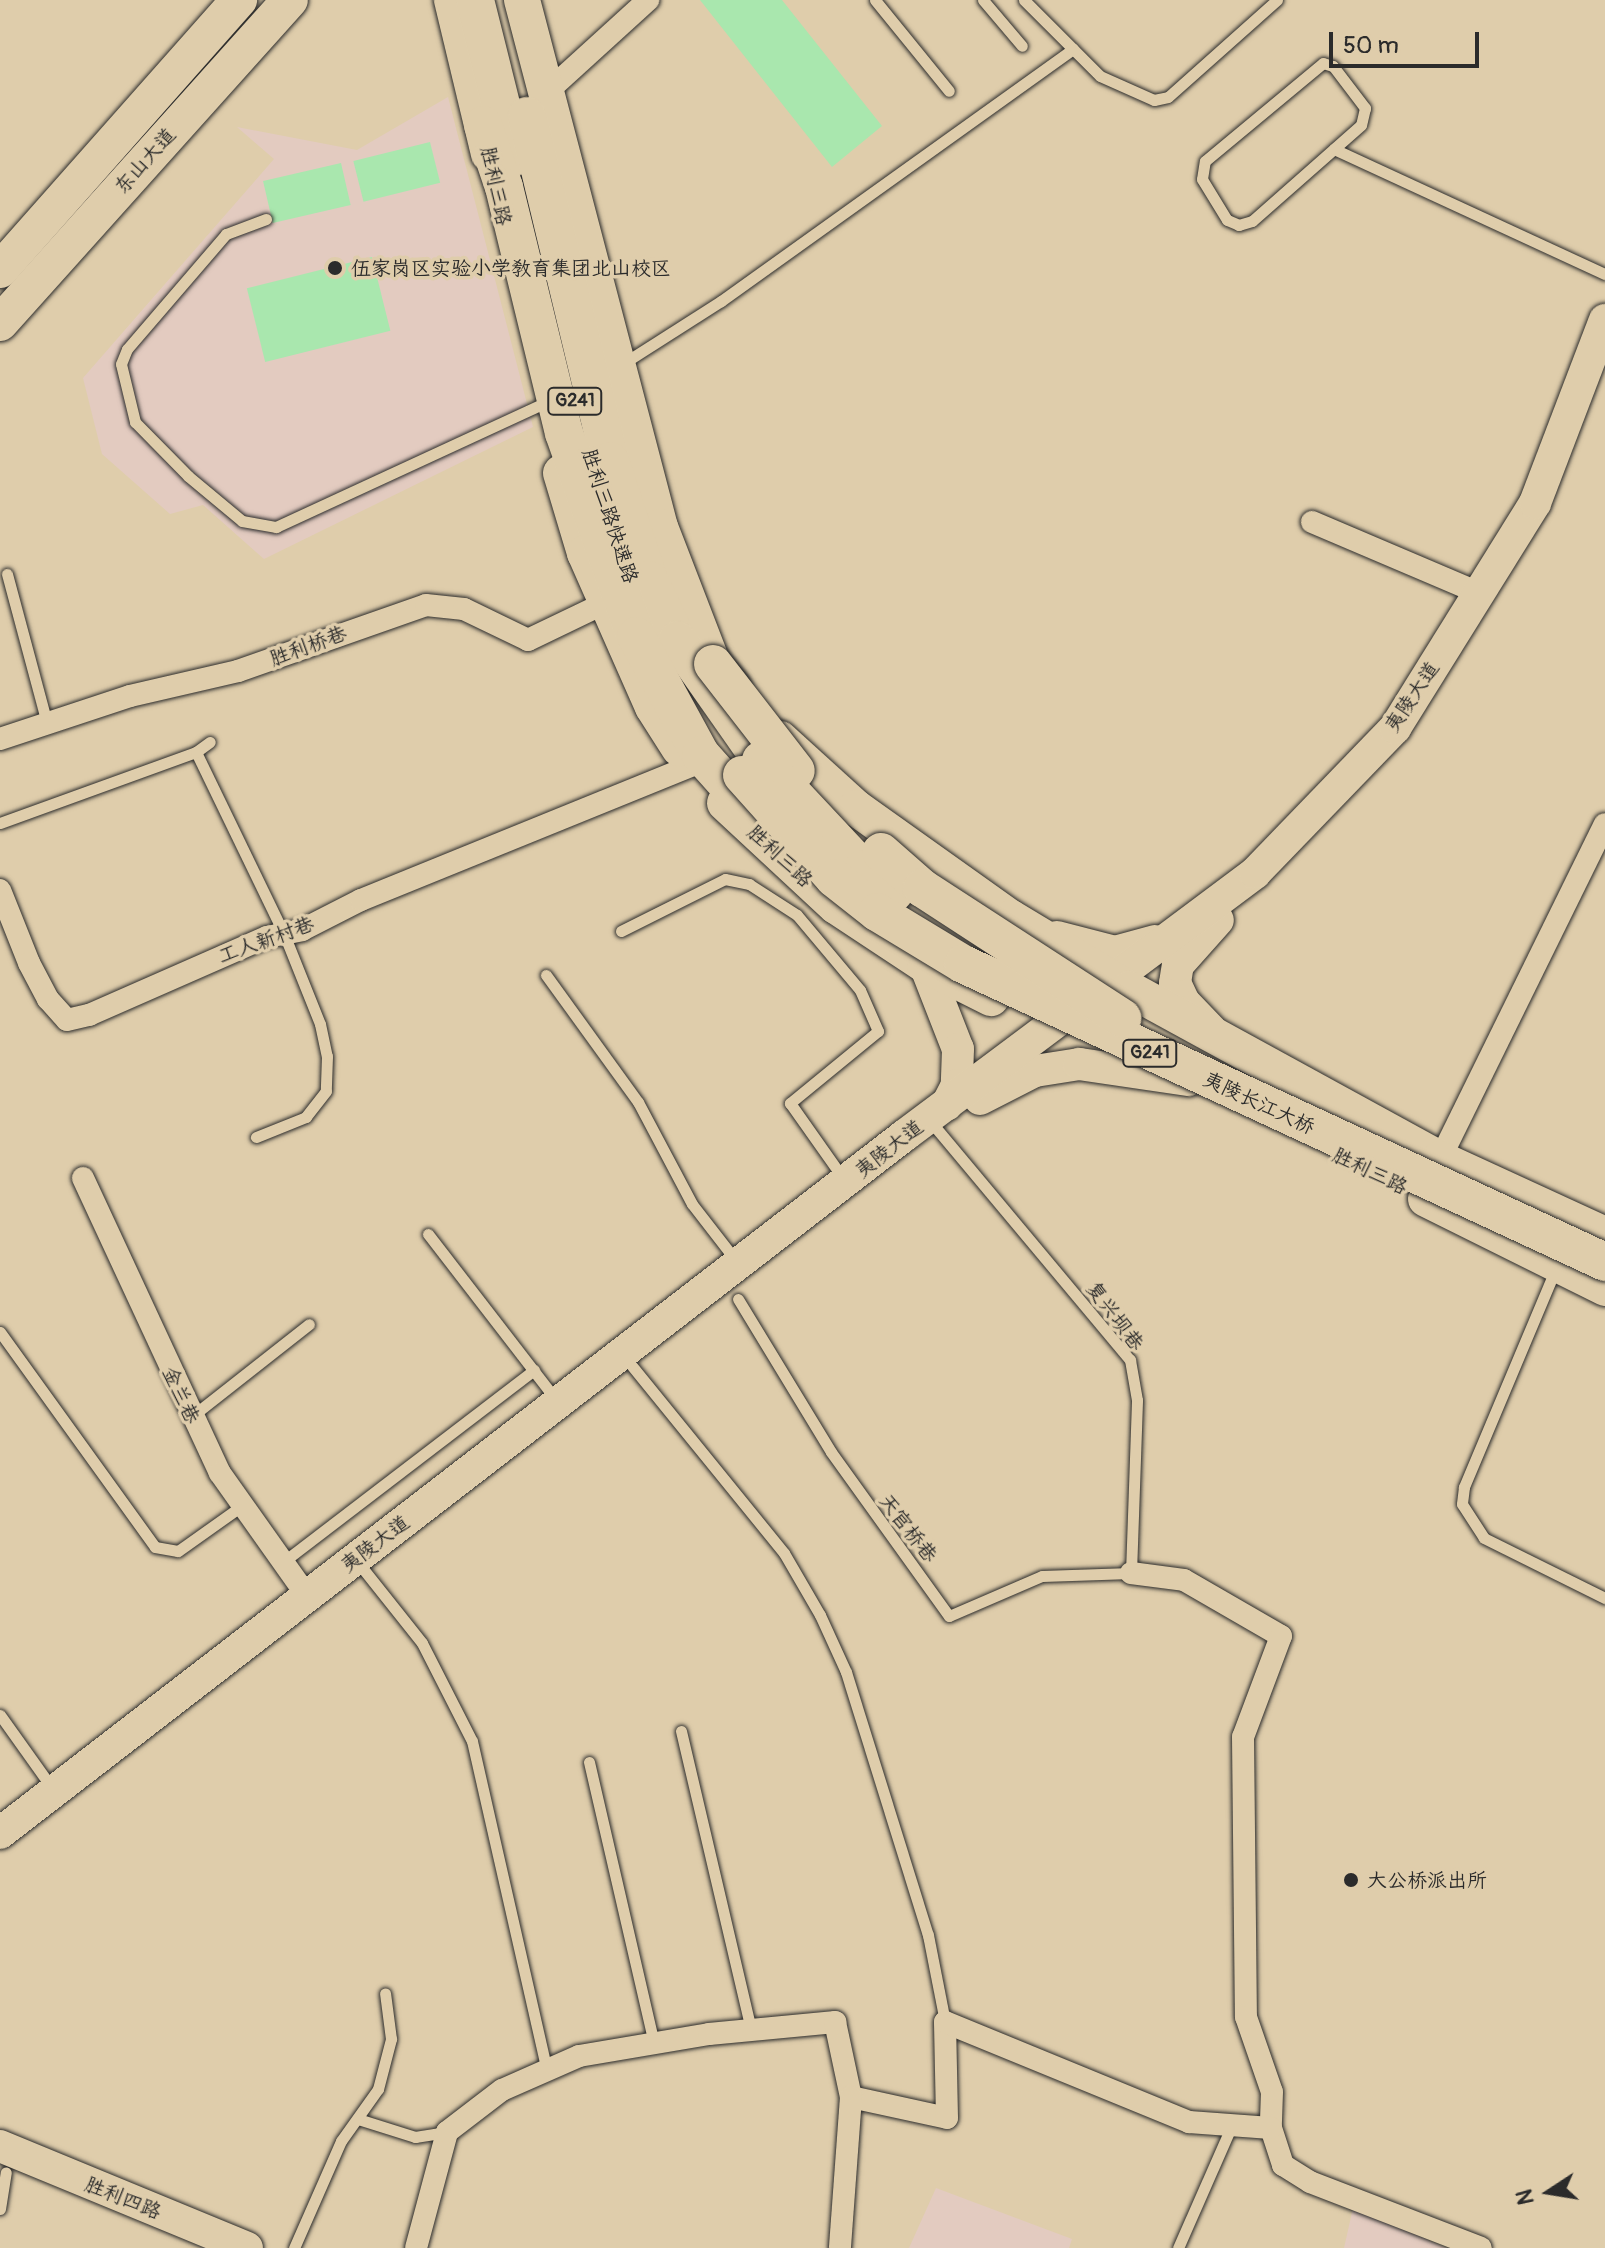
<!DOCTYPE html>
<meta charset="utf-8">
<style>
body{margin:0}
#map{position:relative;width:1605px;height:2248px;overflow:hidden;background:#dfcdab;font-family:Pangolin,"LXGW WenKai TC",sans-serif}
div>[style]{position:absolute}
.built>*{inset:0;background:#e3cbc0}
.green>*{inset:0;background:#a9e7ae;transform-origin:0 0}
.roads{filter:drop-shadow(0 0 2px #2b2b2b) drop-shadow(0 0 2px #2b2b2b)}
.service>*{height:11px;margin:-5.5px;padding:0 5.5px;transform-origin:5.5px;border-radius:5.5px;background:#dfcdab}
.minor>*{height:22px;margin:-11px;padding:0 11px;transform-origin:11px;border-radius:11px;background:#dfcdab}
.secondary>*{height:32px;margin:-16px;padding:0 16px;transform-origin:16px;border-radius:16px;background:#dfcdab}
.primary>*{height:36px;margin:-18px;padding:0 18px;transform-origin:18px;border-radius:18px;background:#dfcdab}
.trunk>*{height:38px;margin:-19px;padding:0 19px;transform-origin:19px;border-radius:19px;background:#dfcdab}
.bridges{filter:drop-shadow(0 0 2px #2b2b2b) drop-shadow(0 0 2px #2b2b2b)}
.trunk-bridge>*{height:38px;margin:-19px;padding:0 19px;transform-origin:19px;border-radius:19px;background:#dfcdab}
.dots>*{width:22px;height:22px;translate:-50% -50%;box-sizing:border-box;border:4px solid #dfcdab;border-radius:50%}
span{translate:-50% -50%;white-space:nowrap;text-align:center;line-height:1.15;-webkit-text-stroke:7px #dfcdab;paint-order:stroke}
.shield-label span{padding:2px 6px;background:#dfcdab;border:2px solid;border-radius:6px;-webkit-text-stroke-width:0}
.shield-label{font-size:18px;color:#2b2b2b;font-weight:700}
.street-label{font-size:20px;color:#2b2b2b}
.poi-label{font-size:20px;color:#2b2b2b}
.left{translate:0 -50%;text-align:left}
.north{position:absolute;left:1509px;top:2152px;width:80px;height:80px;-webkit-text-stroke:6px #dfcdab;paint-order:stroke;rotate:258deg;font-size:22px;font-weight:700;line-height:32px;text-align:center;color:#2b2b2b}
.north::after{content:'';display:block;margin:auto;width:28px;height:36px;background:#2b2b2b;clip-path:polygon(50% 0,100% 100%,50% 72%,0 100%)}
.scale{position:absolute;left:1329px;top:32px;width:150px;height:36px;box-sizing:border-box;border:4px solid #2b2b2b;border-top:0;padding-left:10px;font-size:24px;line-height:28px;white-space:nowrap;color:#2b2b2b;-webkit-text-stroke:6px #dfcdab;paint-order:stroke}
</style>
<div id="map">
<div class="built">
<i style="clip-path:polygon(448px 97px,533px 427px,264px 559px,203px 505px,170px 514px,102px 454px,83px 378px,274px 159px,237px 127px,357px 150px)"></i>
<i style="clip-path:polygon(936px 2188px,1072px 2239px,1069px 2248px,909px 2248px)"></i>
<i style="clip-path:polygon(1353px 2208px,1446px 2248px,1344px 2248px)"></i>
</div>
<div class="green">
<i style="clip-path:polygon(700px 0,782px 0,882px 126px,832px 167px)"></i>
<i style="left:430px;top:142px;width:42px;height:79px;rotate:76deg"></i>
<i style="left:341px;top:163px;width:43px;height:80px;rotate:77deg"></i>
<i style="left:372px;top:257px;width:76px;height:129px;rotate:76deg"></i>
</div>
<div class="roads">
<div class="service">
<i style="left:875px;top:0;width:117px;rotate:50.9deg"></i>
<i style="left:983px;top:0;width:60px;rotate:49.7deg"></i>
<i style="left:1024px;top:0;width:107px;rotate:45deg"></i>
<i style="left:1100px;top:76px;width:59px;rotate:24deg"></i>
<i style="left:1154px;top:100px;width:14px;rotate:-12deg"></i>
<i style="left:1168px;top:97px;width:146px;rotate:-41.7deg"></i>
<i style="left:1323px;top:63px;width:10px;rotate:17deg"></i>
<i style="left:1333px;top:66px;width:53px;rotate:52.7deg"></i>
<i style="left:1365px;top:108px;width:17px;rotate:103deg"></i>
<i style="left:1361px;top:125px;width:145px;rotate:138.6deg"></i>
<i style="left:1252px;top:221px;width:14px;rotate:163deg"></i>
<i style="left:1239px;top:225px;width:13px;rotate:-157deg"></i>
<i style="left:1227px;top:220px;width:48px;rotate:-121.4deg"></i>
<i style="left:1202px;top:179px;width:18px;rotate:-81deg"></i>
<i style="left:1205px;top:161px;width:153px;rotate:-39.7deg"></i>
<i style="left:1334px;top:149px;width:298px;rotate:24.8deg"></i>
<i style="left:266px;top:219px;width:43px;rotate:159.4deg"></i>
<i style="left:226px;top:234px;width:152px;rotate:130.7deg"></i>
<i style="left:127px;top:349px;width:16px;rotate:112deg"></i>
<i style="left:121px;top:364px;width:60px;rotate:76.4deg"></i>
<i style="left:135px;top:422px;width:76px;rotate:45.5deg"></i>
<i style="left:188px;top:476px;width:70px;rotate:39.8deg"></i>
<i style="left:242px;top:521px;width:35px;rotate:10deg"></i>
<i style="left:276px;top:527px;width:295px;rotate:-24.8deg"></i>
<i style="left:624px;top:363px;width:115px;rotate:-32.6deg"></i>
<i style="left:721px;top:301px;width:433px;rotate:-35.6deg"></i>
<i style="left:7px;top:574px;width:154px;rotate:75deg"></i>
<i style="left:196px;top:752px;width:202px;rotate:64.2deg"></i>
<i style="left:284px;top:934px;width:97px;rotate:68.2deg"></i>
<i style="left:320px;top:1024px;width:33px;rotate:78deg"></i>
<i style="left:327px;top:1056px;width:35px;rotate:92deg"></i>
<i style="left:326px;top:1091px;width:33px;rotate:128deg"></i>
<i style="left:306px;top:1117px;width:54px;rotate:158.2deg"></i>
<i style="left:0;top:823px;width:208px;rotate:-19.9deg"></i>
<i style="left:196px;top:752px;width:17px;rotate:-36deg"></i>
<i style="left:621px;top:931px;width:116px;rotate:-26.6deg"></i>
<i style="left:725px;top:879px;width:25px;rotate:12deg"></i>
<i style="left:749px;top:884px;width:57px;rotate:32.9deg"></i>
<i style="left:797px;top:915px;width:98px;rotate:50deg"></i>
<i style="left:860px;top:990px;width:45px;rotate:66.3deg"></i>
<i style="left:878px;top:1031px;width:114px;rotate:140.7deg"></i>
<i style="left:790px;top:1103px;width:92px;rotate:54.8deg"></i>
<i style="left:546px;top:975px;width:157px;rotate:54.1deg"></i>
<i style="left:638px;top:1102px;width:115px;rotate:62.1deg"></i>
<i style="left:692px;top:1204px;width:73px;rotate:52.2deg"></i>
<i style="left:428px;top:1234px;width:211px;rotate:52.3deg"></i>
<i style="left:1556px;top:1268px;width:238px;rotate:112.8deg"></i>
<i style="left:1464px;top:1487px;width:17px;rotate:97deg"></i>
<i style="left:1462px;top:1504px;width:40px;rotate:57.1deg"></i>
<i style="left:1484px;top:1538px;width:135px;rotate:26.4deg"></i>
<i style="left:738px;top:1299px;width:179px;rotate:58.7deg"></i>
<i style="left:831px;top:1452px;width:202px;rotate:54.3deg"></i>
<i style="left:949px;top:1616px;width:101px;rotate:-23.3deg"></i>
<i style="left:1042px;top:1576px;width:89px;rotate:-1.9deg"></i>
<i style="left:1131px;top:1573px;width:173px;rotate:-88deg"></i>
<i style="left:1137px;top:1400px;width:41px;rotate:-99.9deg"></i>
<i style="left:1130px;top:1360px;width:301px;rotate:-129.9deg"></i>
<i style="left:0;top:1332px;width:265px;rotate:54.2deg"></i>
<i style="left:155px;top:1547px;width:23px;rotate:10deg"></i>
<i style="left:178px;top:1551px;width:80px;rotate:-35.3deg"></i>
<i style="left:632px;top:1366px;width:241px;rotate:50.9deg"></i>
<i style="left:784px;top:1553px;width:72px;rotate:59.9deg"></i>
<i style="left:820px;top:1615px;width:63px;rotate:65.5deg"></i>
<i style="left:846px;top:1672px;width:275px;rotate:72.7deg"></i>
<i style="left:928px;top:1935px;width:89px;rotate:78.9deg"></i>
<i style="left:191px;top:1417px;width:150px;rotate:-38.2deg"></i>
<i style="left:283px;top:1562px;width:316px;rotate:-37.4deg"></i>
<i style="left:364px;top:1570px;width:93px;rotate:51.5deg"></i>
<i style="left:422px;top:1643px;width:110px;rotate:63deg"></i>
<i style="left:472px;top:1741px;width:337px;rotate:77.2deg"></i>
<i style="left:0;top:1715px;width:90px;rotate:54.5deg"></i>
<i style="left:681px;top:1731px;width:307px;rotate:76.8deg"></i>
<i style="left:589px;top:1762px;width:288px;rotate:77deg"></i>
<i style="left:358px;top:2119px;width:60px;rotate:17.5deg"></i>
<i style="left:415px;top:2137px;width:32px;rotate:-9deg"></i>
<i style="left:0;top:2209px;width:37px;rotate:-81deg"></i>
<i style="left:294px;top:2248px;width:117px;rotate:-66.3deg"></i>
<i style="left:341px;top:2141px;width:64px;rotate:-54.6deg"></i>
<i style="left:378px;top:2089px;width:52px;rotate:-75.4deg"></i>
<i style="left:391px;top:2039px;width:46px;rotate:-97.4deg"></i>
<i style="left:1178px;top:2248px;width:134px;rotate:-66.3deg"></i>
</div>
<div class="minor">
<i style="left:547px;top:92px;width:137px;rotate:-42.3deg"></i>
<i style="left:1312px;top:522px;width:181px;rotate:23deg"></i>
<i style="left:0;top:739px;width:137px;rotate:-18.3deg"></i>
<i style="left:130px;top:696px;width:111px;rotate:-13deg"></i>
<i style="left:238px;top:671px;width:199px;rotate:-19.3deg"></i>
<i style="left:426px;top:605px;width:38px;rotate:6deg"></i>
<i style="left:464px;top:609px;width:71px;rotate:25.8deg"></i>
<i style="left:528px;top:640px;width:88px;rotate:-25.7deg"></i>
<i style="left:0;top:890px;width:79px;rotate:68.3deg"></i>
<i style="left:29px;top:963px;width:41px;rotate:62.2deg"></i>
<i style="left:48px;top:999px;width:28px;rotate:48deg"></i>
<i style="left:67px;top:1020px;width:23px;rotate:-13deg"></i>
<i style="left:89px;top:1015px;width:194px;rotate:-23.7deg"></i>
<i style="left:267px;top:937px;width:36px;rotate:-11deg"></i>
<i style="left:302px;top:930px;width:66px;rotate:-27deg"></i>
<i style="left:361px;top:900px;width:356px;rotate:-22.1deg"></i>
<i style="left:1440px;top:1159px;width:373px;rotate:-63.8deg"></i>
<i style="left:83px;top:1178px;width:325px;rotate:65.1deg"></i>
<i style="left:220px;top:1473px;width:151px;rotate:54.7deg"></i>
<i style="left:1131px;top:1573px;width:53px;rotate:7.5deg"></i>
<i style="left:1184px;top:1580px;width:112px;rotate:30deg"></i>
<i style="left:1281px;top:1636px;width:108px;rotate:110.6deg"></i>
<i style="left:1243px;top:1737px;width:280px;rotate:89.4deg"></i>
<i style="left:1246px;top:2017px;width:79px;rotate:70.9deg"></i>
<i style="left:1272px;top:2092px;width:36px;rotate:92deg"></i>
<i style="left:1271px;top:2128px;width:39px;rotate:72deg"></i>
<i style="left:1283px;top:2165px;width:32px;rotate:32deg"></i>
<i style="left:1310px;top:2182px;width:183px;rotate:21.1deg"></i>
<i style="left:851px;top:2097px;width:98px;rotate:12.3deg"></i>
<i style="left:947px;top:2118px;width:96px;rotate:-91.2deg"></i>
<i style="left:945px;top:2022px;width:264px;rotate:22.3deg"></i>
<i style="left:1189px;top:2122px;width:82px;rotate:4.2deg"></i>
<i style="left:416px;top:2248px;width:120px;rotate:-75deg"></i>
<i style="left:447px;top:2132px;width:69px;rotate:-37.4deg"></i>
<i style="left:502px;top:2090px;width:84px;rotate:-23.8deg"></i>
<i style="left:579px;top:2056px;width:132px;rotate:-9.6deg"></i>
<i style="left:709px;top:2034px;width:127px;rotate:-5.4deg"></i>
<i style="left:835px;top:2022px;width:77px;rotate:78deg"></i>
<i style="left:851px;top:2097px;width:151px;rotate:94.2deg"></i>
</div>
<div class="secondary">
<i style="left:1057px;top:937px;width:60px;rotate:14.5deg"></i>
<i style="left:1115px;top:952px;width:41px;rotate:-15.4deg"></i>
<i style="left:925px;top:965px;width:90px;rotate:68.6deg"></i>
<i style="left:958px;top:1049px;width:36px;rotate:92deg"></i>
<i style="left:957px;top:1085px;width:22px;rotate:117deg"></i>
<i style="left:1211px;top:1030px;width:39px;rotate:-134deg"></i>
<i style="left:1184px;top:1002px;width:21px;rotate:-115deg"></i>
<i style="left:1175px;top:983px;width:18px;rotate:-81deg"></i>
<i style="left:1178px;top:965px;width:60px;rotate:-48.4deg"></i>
<i style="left:980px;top:1099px;width:62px;rotate:-27deg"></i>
<i style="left:1035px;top:1071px;width:45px;rotate:-9deg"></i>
<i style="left:1079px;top:1064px;width:111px;rotate:8.3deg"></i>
<i style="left:0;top:1833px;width:1143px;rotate:-37.64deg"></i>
<i style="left:905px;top:1135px;width:437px;rotate:-36.8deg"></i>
<i style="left:1255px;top:873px;width:202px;rotate:-46deg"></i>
<i style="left:1395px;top:728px;width:265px;rotate:-58.1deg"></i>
<i style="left:1535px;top:503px;width:196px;rotate:-69.1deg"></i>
<i style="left:0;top:2146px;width:267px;rotate:22.4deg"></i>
</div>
<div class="primary">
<i style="left:452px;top:0;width:158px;rotate:76.5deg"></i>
<i style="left:522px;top:0;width:545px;rotate:75.33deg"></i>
<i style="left:660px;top:527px;width:147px;rotate:68.9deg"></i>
<i style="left:713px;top:664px;width:30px;rotate:50deg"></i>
<i style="left:0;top:270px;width:361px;rotate:-48.5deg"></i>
<i style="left:0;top:323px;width:434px;rotate:-48.1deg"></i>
<i style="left:561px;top:473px;width:84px;rotate:73.3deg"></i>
<i style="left:585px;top:553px;width:168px;rotate:66.2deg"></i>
<i style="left:653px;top:707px;width:49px;rotate:57.6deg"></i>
<i style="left:780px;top:739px;width:103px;rotate:42.2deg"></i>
<i style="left:856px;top:808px;width:190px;rotate:35.4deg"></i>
<i style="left:1011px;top:918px;width:138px;rotate:31deg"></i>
<i style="left:1129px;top:989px;width:354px;rotate:28.7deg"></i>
<i style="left:1440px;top:1159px;width:182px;rotate:24.7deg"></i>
<i style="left:725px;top:803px;width:151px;rotate:42.9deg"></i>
<i style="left:836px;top:906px;width:107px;rotate:33.5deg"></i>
<i style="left:925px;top:965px;width:74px;rotate:26.6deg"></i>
<i style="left:1426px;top:1199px;width:200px;rotate:26.4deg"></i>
</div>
<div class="trunk">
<i style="left:475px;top:0;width:162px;rotate:76deg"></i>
<i style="left:527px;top:116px;width:355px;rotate:76.5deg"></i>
<i style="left:610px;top:461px;width:125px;rotate:71.9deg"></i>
<i style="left:649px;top:580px;width:66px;rotate:65deg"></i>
<i style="left:677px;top:640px;width:146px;rotate:55deg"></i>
<i style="left:483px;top:125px;width:65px;rotate:71.3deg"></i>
<i style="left:504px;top:187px;width:253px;rotate:76.3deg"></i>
<i style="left:564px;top:433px;width:215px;rotate:70.5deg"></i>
<i style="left:636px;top:636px;width:136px;rotate:61.4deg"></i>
<i style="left:701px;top:755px;width:87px;rotate:48.3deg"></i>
</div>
</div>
<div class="bridges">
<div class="trunk-bridge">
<i style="left:713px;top:664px;width:135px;rotate:52.2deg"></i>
<i style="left:761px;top:760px;width:149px;rotate:46.9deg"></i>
<i style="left:863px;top:869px;width:39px;rotate:37deg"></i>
<i style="left:742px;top:775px;width:138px;rotate:48.2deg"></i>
<i style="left:834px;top:878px;width:55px;rotate:38.3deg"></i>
<i style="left:877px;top:912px;width:100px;rotate:31.2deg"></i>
<i style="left:963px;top:964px;width:708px;rotate:24.9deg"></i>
<i style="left:881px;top:852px;width:55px;rotate:41.3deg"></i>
<i style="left:922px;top:888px;width:239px;rotate:33deg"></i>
</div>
</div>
<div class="dots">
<i style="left:335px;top:268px;background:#2b2b2b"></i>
<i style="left:1351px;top:1880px;background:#2b2b2b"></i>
</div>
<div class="shield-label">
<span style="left:575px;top:401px">G241</span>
<span style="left:1150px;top:1053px">G241</span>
</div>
<div class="street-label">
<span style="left:145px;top:161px;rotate:-48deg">东山大道</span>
<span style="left:496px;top:186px;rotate:78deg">胜利三路</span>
<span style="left:610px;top:516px;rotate:72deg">胜利三路快速路</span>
<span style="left:308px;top:646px;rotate:-20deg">胜利桥巷</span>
<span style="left:1412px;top:697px;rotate:-56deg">夷陵大道</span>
<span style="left:780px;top:856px;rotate:43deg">胜利三路</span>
<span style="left:266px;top:940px;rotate:-20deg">工人新村巷</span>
<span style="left:1259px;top:1103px;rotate:25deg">夷陵长江大桥</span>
<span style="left:889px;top:1149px;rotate:-38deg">夷陵大道</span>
<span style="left:1370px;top:1171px;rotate:26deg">胜利三路</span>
<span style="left:1115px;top:1316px;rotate:53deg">复兴坝巷</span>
<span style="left:181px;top:1395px;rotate:65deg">金兰巷</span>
<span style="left:908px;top:1528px;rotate:52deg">天官桥巷</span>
<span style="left:375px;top:1544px;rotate:-37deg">夷陵大道</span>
<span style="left:123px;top:2198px;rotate:22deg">胜利四路</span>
</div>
<div class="poi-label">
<span class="left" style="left:351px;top:268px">伍家岗区实验小学教育集团北山校区</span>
<span class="left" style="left:1367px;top:1880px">大公桥派出所</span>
</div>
<div class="north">N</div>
<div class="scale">50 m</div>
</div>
